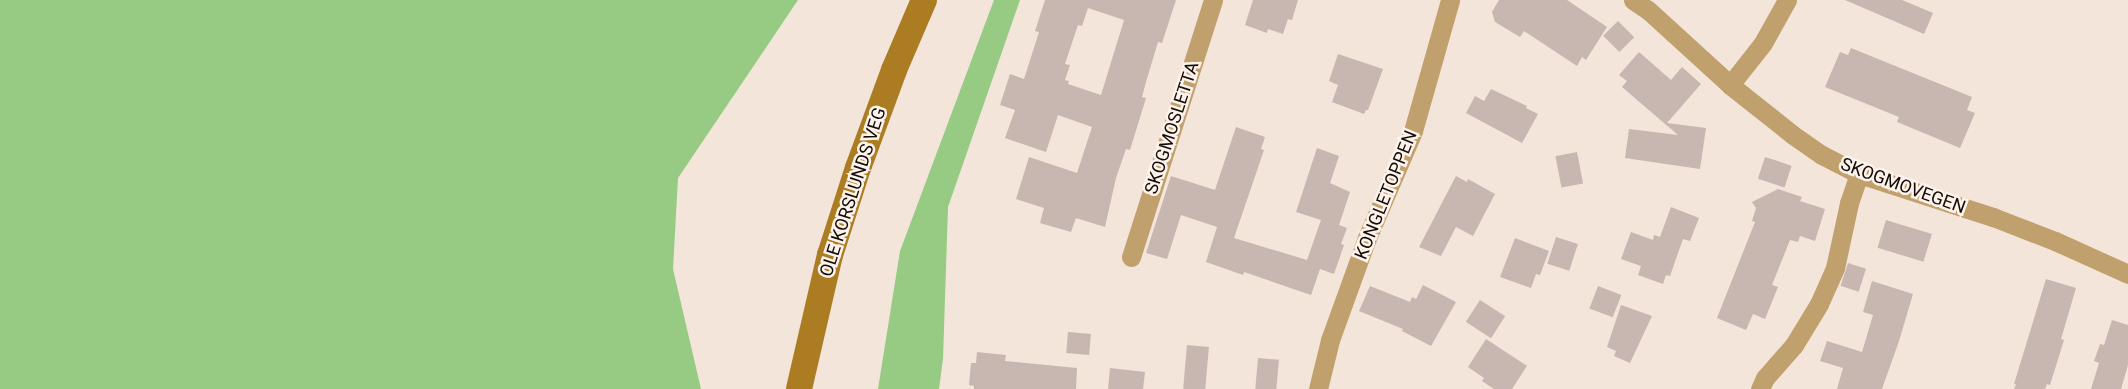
<!DOCTYPE html>
<style>
body{margin:0}
#map{position:relative;width:2128px;height:389px;overflow:hidden;background:#f3e5da;font-family:Roboto,sans-serif}
div>[style]{position:absolute}
.forest>*{inset:0;background:#97ca82}
.building>*{inset:0;background:#c8b6b1;transform-origin:0 0}
.street>*{height:19px;margin:-9.5px;padding:0 9.5px;transform-origin:9.5px;border-radius:9.5px;background:#c0a16d}
.secondary>*{height:26px;margin:-13px;padding:0 13px;transform-origin:13px;border-radius:13px;background:#ab7c21}
span{translate:-50% -50%;white-space:nowrap;text-align:center;line-height:1.15;-webkit-text-stroke:5px #fef2ea;paint-order:stroke}
.street-label{font-size:18px;color:#100c08}
</style>
<div id="map">
<div class="forest">
<i style="clip-path:polygon(0 0,798px 0,678px 178px,673px 269px,701px 389px,0 389px)"></i>
<i style="clip-path:polygon(994px 0,1020px 0,948px 207px,943px 359px,939px 389px,878px 389px,900px 251px)"></i>
</div>
<div class="building">
<i style="clip-path:polygon(evenodd,1045px 0,1176px 0,1162px 43px,1158px 42px,1146px 82px,1142px 97px,1146px 98px,1130px 150px,1126px 149px,1116px 178px,1105px 227px,1076px 218px,1071px 232px,1040px 223px,1044px 208px,1016px 199px,1029px 157px,1077px 173px,1092px 127px,1058px 115px,1046px 152px,1005px 138px,1015px 110px,1000px 105px,1010px 74px,1024px 79px,1039px 32px,1035px 31px,1045px 0,1088px 8px,1124px 20px,1101px 95px,1068px 84px,1069px 81px,1065px 80px,1070px 65px,1065px 64px,1078px 25px,1082px 26px,1088px 8px)"></i>
<i style="clip-path:polygon(1253px 0,1298px 0,1292px 20px,1288px 19px,1283px 34px,1268px 29px,1267px 33px,1245px 25px)"></i>
<i style="clip-path:polygon(1499px 0,1567px 0,1607px 27px,1586px 60px,1582px 57px,1577px 66px,1524px 31px,1520px 37px,1495px 22px,1492px 12px)"></i>
<i style="clip-path:polygon(1845px 0,1902px 0,1933px 13px,1924px 34px)"></i>
<i style="left:1618px;top:21px;width:23px;height:21px;rotate:45deg"></i>
<i style="clip-path:polygon(1851px 48px,1972px 97px,1967px 110px,1975px 113px,1960px 148px,1897px 122px,1899px 117px,1825px 87px,1840px 52px,1848px 55px)"></i>
<i style="clip-path:polygon(1639px 52px,1671px 80px,1682px 67px,1701px 84px,1667px 123px,1706px 128px,1700px 169px,1625px 158px,1629px 129px,1678px 135px,1622px 87px,1627px 81px,1619px 75px)"></i>
<i style="clip-path:polygon(1338px 54px,1383px 69px,1368px 110px,1366px 110px,1364px 114px,1332px 102px,1338px 85px,1329px 81px)"></i>
<i style="clip-path:polygon(1491px 89px,1527px 106px,1526px 108px,1538px 114px,1522px 143px,1466px 113px,1475px 96px,1484px 101px)"></i>
<i style="clip-path:polygon(1236px 127px,1265px 137px,1261px 149px,1264px 150px,1234px 238px,1307px 260px,1321px 220px,1296px 212px,1317px 148px,1339px 156px,1330px 183px,1350px 192px,1339px 225px,1347px 228px,1341px 244px,1344px 245px,1334px 274px,1320px 269px,1311px 295px,1244px 272px,1243px 275px,1206px 262px,1217px 227px,1181px 215px,1167px 259px,1146px 253px,1171px 176px,1215px 190px)"></i>
<i style="left:1577px;top:152px;width:32px;height:22px;rotate:79deg"></i>
<i style="left:1765px;top:157px;width:28px;height:23px;rotate:18deg"></i>
<i style="clip-path:polygon(1456px 176px,1467px 182px,1468px 179px,1495px 194px,1473px 236px,1456px 227px,1441px 256px,1419px 247px)"></i>
<i style="clip-path:polygon(1778px 189px,1802px 197px,1800px 201px,1825px 209px,1815px 241px,1800px 236px,1798px 242px,1790px 240px,1772px 285px,1778px 287px,1765px 319px,1753px 314px,1746px 330px,1717px 318px,1755px 222px,1752px 221px,1756px 208px,1752px 202px)"></i>
<i style="clip-path:polygon(1671px 207px,1699px 218px,1690px 241px,1683px 239px,1670px 276px,1666px 275px,1663px 284px,1638px 275px,1641px 266px,1621px 259px,1631px 232px,1653px 240px,1654px 235px,1660px 237px)"></i>
<i style="left:1886px;top:220px;width:48px;height:29px;rotate:17deg"></i>
<i style="left:1556px;top:237px;width:23px;height:28px;rotate:18deg"></i>
<i style="clip-path:polygon(1515px 238px,1549px 251px,1540px 275px,1536px 274px,1531px 288px,1500px 277px)"></i>
<i style="left:1848px;top:263px;width:19px;height:24px;rotate:18deg"></i>
<i style="clip-path:polygon(2046px 279px,2076px 288px,2061px 339px,2064px 340px,2050px 385px,2047px 384px,2045px 389px,2014px 389px,2016px 384px,2014px 384px)"></i>
<i style="clip-path:polygon(1872px 281px,1913px 294px,1899px 341px,1882px 389px,1837px 389px,1843px 368px,1820px 361px,1827px 341px,1862px 352px,1873px 315px,1863px 312px)"></i>
<i style="clip-path:polygon(1423px 285px,1456px 302px,1431px 346px,1402px 331px,1403px 329px,1359px 311px,1370px 286px,1410px 302px,1412px 297px,1416px 299px)"></i>
<i style="left:1598px;top:286px;width:25px;height:24px;rotate:21deg"></i>
<i style="left:1480px;top:300px;width:30px;height:26px;rotate:33deg"></i>
<i style="clip-path:polygon(1621px 305px,1652px 316px,1630px 363px,1614px 356px,1616px 351px,1607px 347px)"></i>
<i style="clip-path:polygon(2112px 320px,2128px 325px,2128px 365px,2121px 389px,2091px 389px,2099px 363px,2094px 361px,2100px 344px,2104px 345px)"></i>
<i style="left:1068px;top:332px;width:23px;height:21px;rotate:5deg"></i>
<i style="clip-path:polygon(1486px 339px,1527px 366px,1512px 389px,1494px 389px,1482px 381px,1484px 378px,1468px 367px)"></i>
<i style="left:1187px;top:345px;width:22px;height:44px;rotate:5deg"></i>
<i style="clip-path:polygon(977px 352px,1006px 355px,1005px 361px,1077px 368px,1076px 389px,974px 389px,974px 386px,969px 385px,971px 363px,976px 363px)"></i>
<i style="left:1258px;top:358px;width:21px;height:31px;rotate:5deg"></i>
<i style="clip-path:polygon(1110px 368px,1145px 372px,1143px 389px,1108px 389px)"></i>
</div>
<div class="street">
<i style="left:1633px;top:0;width:18px;rotate:34deg"></i>
<i style="left:1648px;top:10px;width:111px;rotate:42.4deg"></i>
<i style="left:1730px;top:85px;width:80px;rotate:38.4deg"></i>
<i style="left:1793px;top:135px;width:35px;rotate:35deg"></i>
<i style="left:1822px;top:155px;width:42px;rotate:27.2deg"></i>
<i style="left:1859px;top:174px;width:141px;rotate:17.8deg"></i>
<i style="left:1993px;top:217px;width:66px;rotate:21.2deg"></i>
<i style="left:2055px;top:241px;width:80px;rotate:24.3deg"></i>
<i style="left:1730px;top:85px;width:53px;rotate:-51.8deg"></i>
<i style="left:1763px;top:43px;width:49px;rotate:-60.8deg"></i>
<i style="left:1131px;top:257px;width:270px;rotate:-72.3deg"></i>
<i style="left:1318px;top:389px;width:50px;rotate:-76.2deg"></i>
<i style="left:1330px;top:340px;width:109px;rotate:-70.1deg"></i>
<i style="left:1367px;top:238px;width:116px;rotate:-66.7deg"></i>
<i style="left:1413px;top:131px;width:136px;rotate:-74.2deg"></i>
<i style="left:1760px;top:389px;width:12px;rotate:-66deg"></i>
<i style="left:1765px;top:378px;width:44px;rotate:-48.7deg"></i>
<i style="left:1794px;top:345px;width:48px;rotate:-58.6deg"></i>
<i style="left:1819px;top:304px;width:39px;rotate:-66deg"></i>
<i style="left:1835px;top:268px;width:66px;rotate:-77.8deg"></i>
<i style="left:1849px;top:203px;width:31px;rotate:-71deg"></i>
</div>
<div class="secondary">
<i style="left:799px;top:389px;width:138px;rotate:-77deg"></i>
<i style="left:830px;top:255px;width:91px;rotate:-72.2deg"></i>
<i style="left:858px;top:168px;width:104px;rotate:-69.8deg"></i>
<i style="left:894px;top:70px;width:76px;rotate:-66.8deg"></i>
</div>
<div class="street-label">
<span style="left:1172px;top:128px;rotate:-72deg">SKOGMOSLETTA</span>
<span style="left:1903px;top:186px;rotate:20deg">SKOGMOVEGEN</span>
<span style="left:853px;top:192px;rotate:-72deg">OLE KORSLUNDS VEG</span>
<span style="left:1386px;top:195px;rotate:-68deg">KONGLETOPPEN</span>
</div>
</div>
